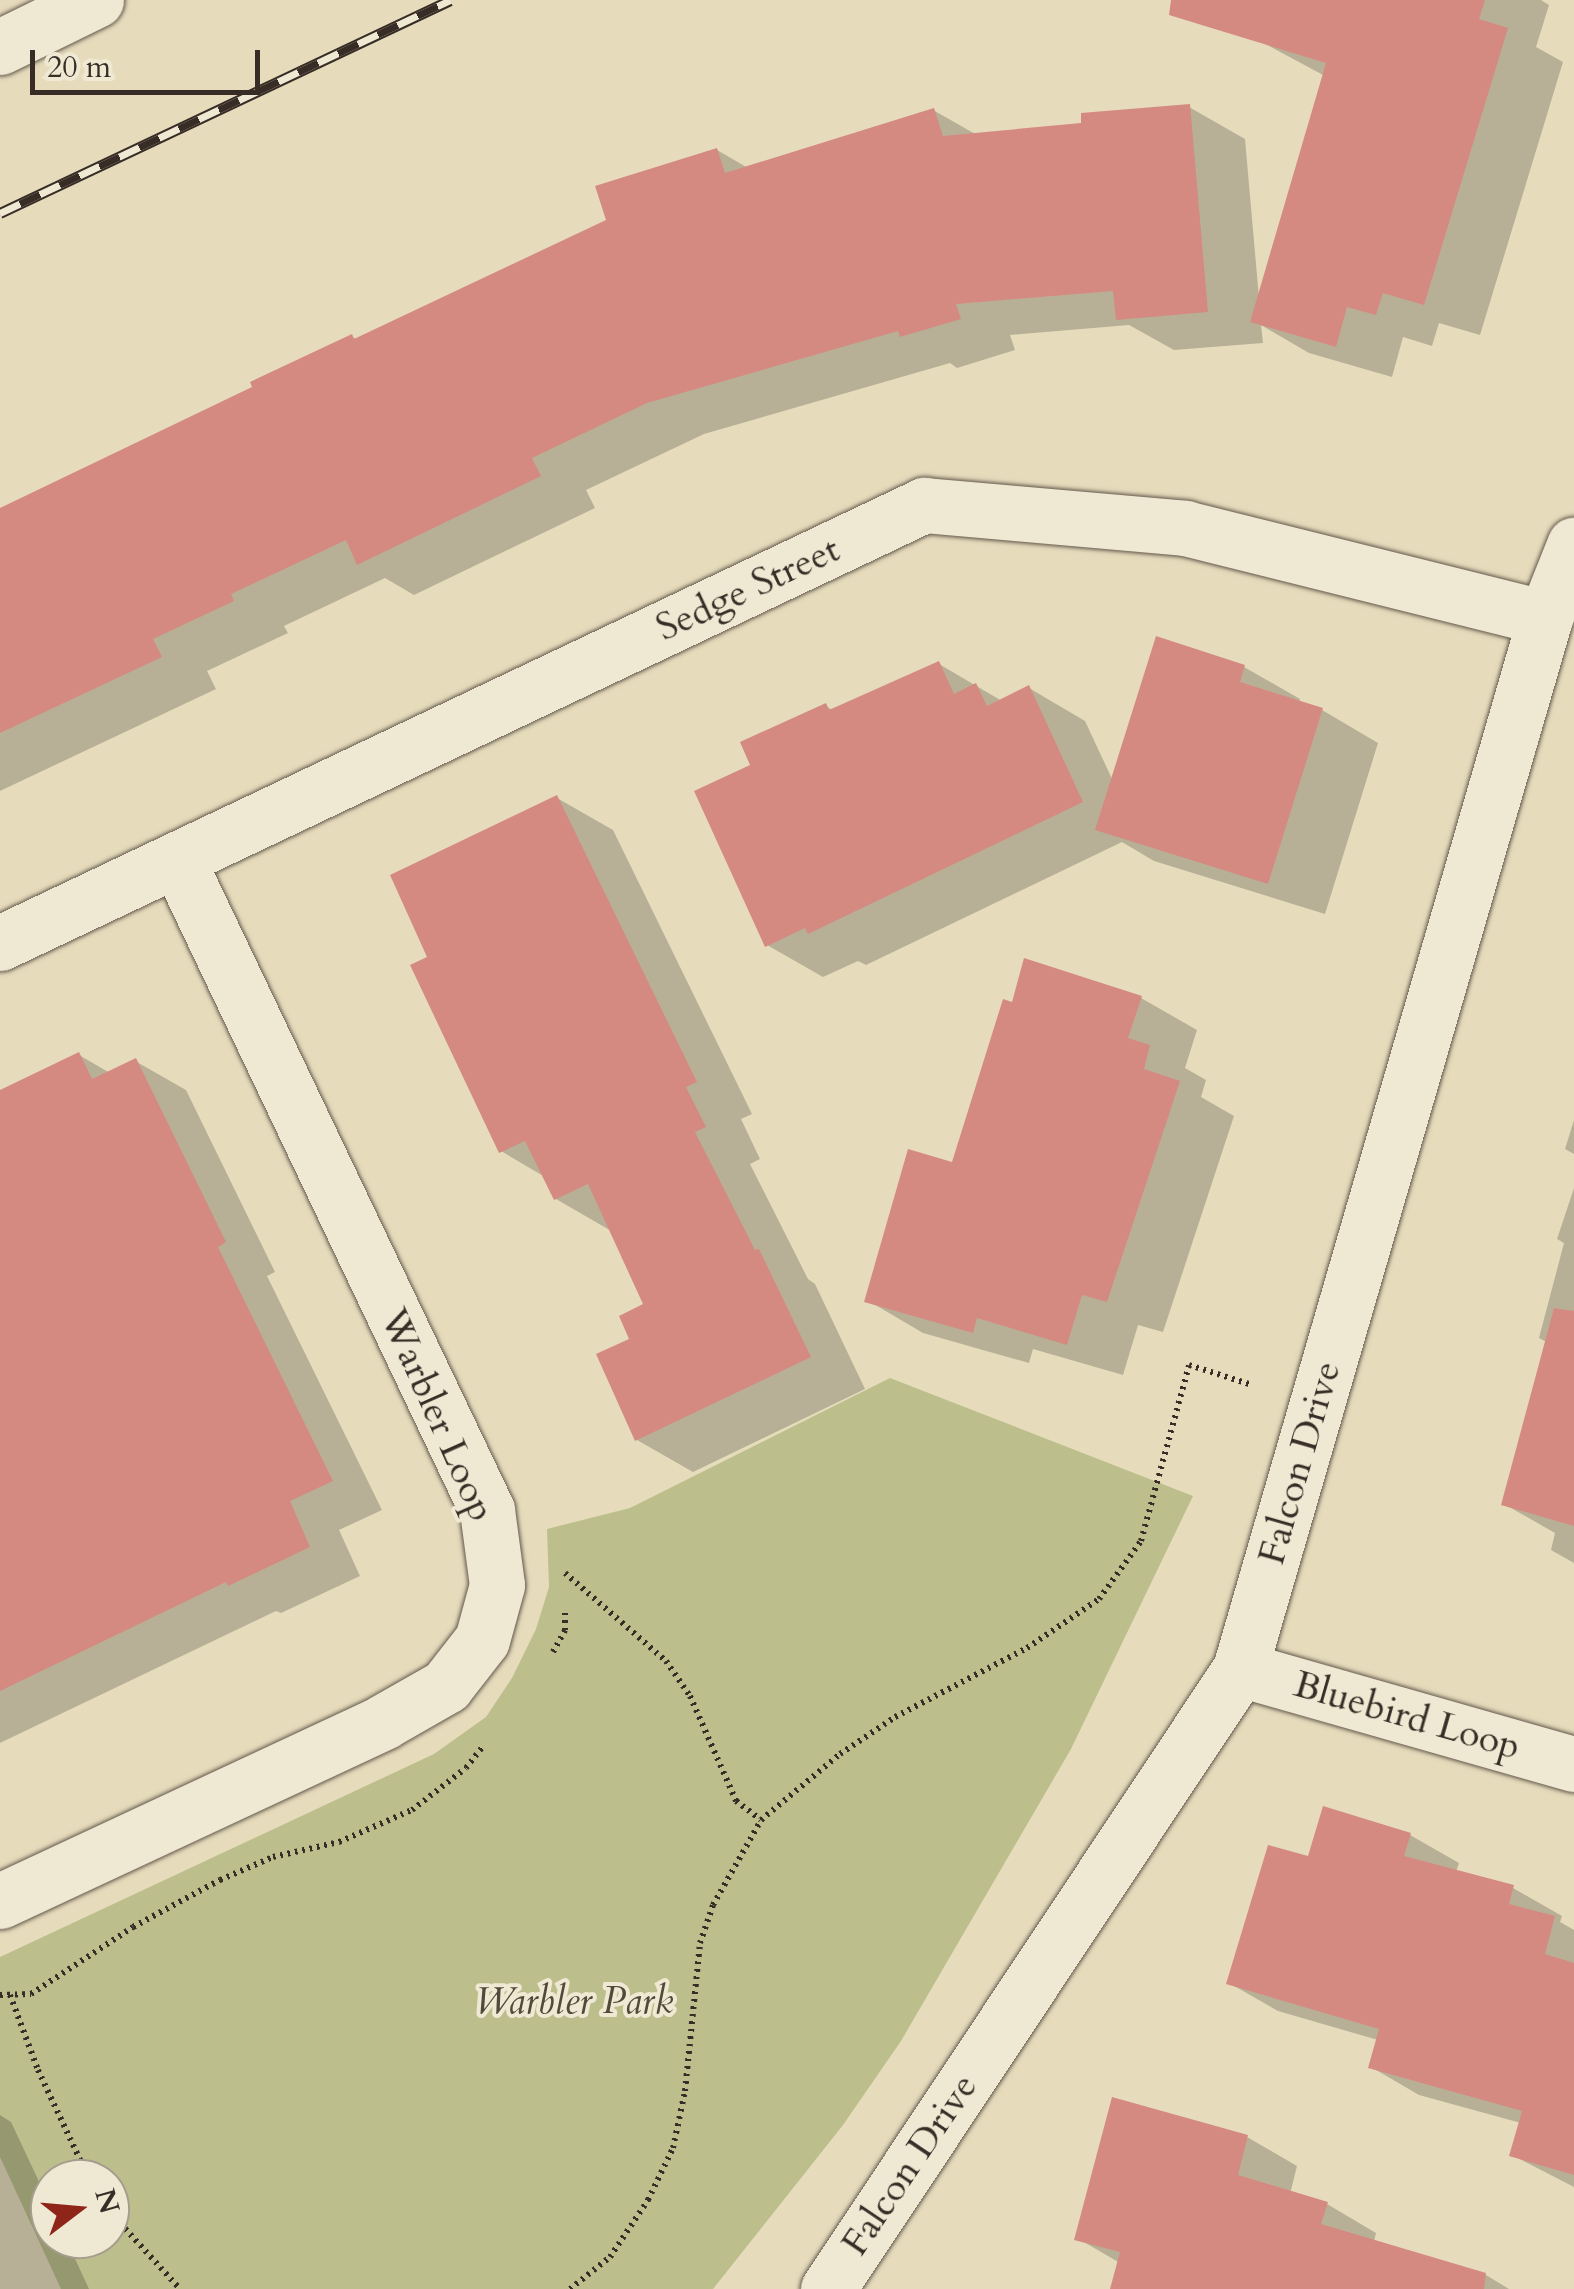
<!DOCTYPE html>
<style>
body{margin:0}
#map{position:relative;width:1574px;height:2289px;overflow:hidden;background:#e6dcbc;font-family:Cardo,serif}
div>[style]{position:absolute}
.green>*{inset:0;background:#bcbe8c}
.shadow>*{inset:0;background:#0003}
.building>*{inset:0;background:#d48a80}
.path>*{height:6px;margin-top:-3px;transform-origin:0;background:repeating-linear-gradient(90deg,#382c26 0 2.5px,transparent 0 7.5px)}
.roads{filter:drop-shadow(0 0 2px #64584c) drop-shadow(0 0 2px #64584c)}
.minor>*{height:55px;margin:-27.5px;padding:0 27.5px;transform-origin:27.5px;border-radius:27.5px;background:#efe8d3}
.rail>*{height:11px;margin-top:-5.5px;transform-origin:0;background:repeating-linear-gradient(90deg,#efe8d3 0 22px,#382c26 0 44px);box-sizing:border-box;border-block:2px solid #382c26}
span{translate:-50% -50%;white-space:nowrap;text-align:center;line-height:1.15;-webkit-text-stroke:8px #efe8d3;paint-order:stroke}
.street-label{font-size:38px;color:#382c26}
.park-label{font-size:38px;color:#52493a;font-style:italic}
.north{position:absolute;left:30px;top:2159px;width:100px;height:100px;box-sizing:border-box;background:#efe8d3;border:2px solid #a69d8e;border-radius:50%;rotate:74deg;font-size:28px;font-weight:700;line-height:40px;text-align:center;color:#382c26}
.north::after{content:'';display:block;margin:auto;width:35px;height:45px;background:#8f2418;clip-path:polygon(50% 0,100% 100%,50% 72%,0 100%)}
.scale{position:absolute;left:30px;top:50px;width:230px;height:45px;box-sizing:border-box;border:5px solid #382c26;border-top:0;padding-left:12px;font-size:30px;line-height:35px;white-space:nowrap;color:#382c26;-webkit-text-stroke:8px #efe8d3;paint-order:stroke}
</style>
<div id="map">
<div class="green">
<i style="clip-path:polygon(evenodd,890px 1378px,1193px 1496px,1071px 1749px,901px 2041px,843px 2125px,713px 2289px,61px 2289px,0 2157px,0 1957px,434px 1754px,486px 1717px,512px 1678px,536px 1629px,549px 1587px,547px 1529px,630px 1508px,890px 1378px,50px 2179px,110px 2179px,110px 2239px,50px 2239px,50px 2179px)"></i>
</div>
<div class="shadow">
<i style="clip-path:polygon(1270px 0,1541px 0,1549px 5px,1536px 47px,1563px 62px,1480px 335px,1439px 323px,1432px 346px,1403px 337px,1392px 377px,1309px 353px,1261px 325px,1263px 343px,1174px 350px,1129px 325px,1010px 335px,1015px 350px,957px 368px,950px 363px,704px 434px,586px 490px,595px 508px,414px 595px,385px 578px,284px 626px,288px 633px,207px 671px,216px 689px,0 791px,0 509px,255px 389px,352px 337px,358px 340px,609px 221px,717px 150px,748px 168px,933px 110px,977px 135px,1083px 125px,1189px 107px,1245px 139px,1259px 298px,1325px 76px,1258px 40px)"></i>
<i style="clip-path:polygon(939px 664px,1002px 701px,1029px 688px,1085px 721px,1113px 781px,1244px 667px,1300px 699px,1299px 703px,1322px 710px,1378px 743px,1325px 914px,1154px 861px,1122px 842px,866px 965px,858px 961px,823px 977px,767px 945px,753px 766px,826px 706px,834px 711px)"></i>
<i style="clip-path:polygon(557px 798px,613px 830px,752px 1114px,741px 1119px,760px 1159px,750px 1164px,808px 1279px,815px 1284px,865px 1389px,693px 1472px,637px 1440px,633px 1340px,647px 1305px,613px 1232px,556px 1199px,545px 1177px,501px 1151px,431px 958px)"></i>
<i style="clip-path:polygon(1141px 998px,1197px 1030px,1185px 1068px,1206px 1080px,1201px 1097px,1234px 1116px,1163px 1332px,1138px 1325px,1123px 1375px,1033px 1349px,1029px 1363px,923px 1333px,867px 1300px,953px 1165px)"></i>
<i style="clip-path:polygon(79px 1055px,110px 1073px,135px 1061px,186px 1090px,275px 1272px,267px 1276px,382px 1510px,339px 1530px,360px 1576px,281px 1613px,276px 1611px,0 1743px,0 1092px)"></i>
<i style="clip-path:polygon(1574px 1120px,1574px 1154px,1565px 1149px)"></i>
<i style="clip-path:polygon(1574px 1188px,1574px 1563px,1551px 1550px,1555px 1533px,1504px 1504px,1548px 1343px,1539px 1338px,1564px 1243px,1557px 1239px)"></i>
<i style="clip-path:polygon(1410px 1835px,1459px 1863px,1456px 1872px,1513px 1888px,1562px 1916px,1560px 1922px,1574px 1930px,1574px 2187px,1512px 2155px,1521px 2123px,1419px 2095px,1371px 2067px,1378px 2040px,1278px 2011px,1229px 1983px,1310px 1859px)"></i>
<i style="clip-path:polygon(0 2115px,11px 2122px,50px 2205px,50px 2239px,66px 2239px,89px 2289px,0 2289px)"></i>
<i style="clip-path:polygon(1247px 2137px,1297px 2166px,1290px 2194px,1327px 2204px,1376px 2233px,1374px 2242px,1486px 2275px,1509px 2289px,1113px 2289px,1120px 2263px,1077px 2238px)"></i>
</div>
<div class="building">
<i style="clip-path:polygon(1171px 0,1485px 0,1479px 19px,1508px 28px,1424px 305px,1383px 293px,1376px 315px,1347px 307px,1336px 347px,1250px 322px,1326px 63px,1169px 15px)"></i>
<i style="clip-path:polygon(1190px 104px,1208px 312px,1116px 320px,1113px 291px,956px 304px,961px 319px,900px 337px,898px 331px,647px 403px,532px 458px,541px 476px,357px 565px,346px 540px,231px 594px,234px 601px,153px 639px,162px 657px,0 733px,0 508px,252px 387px,250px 382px,352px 334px,354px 339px,606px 220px,595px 186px,717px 148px,725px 173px,934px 108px,943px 136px,1081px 123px,1081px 113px)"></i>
<i style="clip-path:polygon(1156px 636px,1245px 665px,1240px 682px,1323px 708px,1268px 884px,1095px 830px)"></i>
<i style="clip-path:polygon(939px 661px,954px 694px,976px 683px,987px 706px,1029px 685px,1083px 802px,808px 934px,805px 928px,765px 947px,694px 791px,750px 765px,740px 742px,826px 703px,829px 710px)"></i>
<i style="clip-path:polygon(557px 795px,697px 1082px,686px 1087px,706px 1127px,695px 1132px,755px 1250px,759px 1249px,811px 1357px,635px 1441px,596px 1354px,629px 1339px,619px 1316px,643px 1304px,588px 1184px,554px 1200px,525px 1141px,499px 1153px,410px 965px,427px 957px,390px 875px)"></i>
<i style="clip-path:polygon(1024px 958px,1142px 996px,1128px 1038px,1150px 1045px,1144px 1069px,1180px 1081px,1107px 1302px,1082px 1295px,1067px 1345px,977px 1318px,973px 1333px,864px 1302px,908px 1149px,952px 1162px,1003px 999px,1012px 1002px)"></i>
<i style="clip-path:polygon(79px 1052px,92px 1079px,136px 1058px,226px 1242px,218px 1247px,333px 1481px,290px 1501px,310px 1547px,228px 1586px,226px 1582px,0 1691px,0 1090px)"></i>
<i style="clip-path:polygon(1554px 1308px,1574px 1311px,1574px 1526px,1501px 1505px)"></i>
<i style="clip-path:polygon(1323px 1806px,1411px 1833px,1404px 1856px,1514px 1885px,1509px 1904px,1555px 1916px,1545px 1954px,1574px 1963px,1574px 2175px,1509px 2156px,1522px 2111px,1368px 2068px,1379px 2029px,1226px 1984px,1268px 1845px,1308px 1856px)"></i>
<i style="clip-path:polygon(1112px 2097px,1248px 2135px,1238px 2175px,1328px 2202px,1321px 2224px,1486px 2273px,1484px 2289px,1110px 2289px,1120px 2252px,1074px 2240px)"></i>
</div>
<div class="path">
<i style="left:565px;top:1573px;width:134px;rotate:41.1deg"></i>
<i style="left:666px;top:1661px;width:42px;rotate:55.6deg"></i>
<i style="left:690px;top:1696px;width:115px;rotate:66.3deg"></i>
<i style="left:736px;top:1801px;width:31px;rotate:37deg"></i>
<i style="left:553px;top:1652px;width:25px;rotate:-61deg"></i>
<i style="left:565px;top:1630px;width:17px;rotate:-90deg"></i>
<i style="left:0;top:1995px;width:31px;rotate:-2deg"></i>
<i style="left:31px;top:1994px;width:122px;rotate:-33.3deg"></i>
<i style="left:133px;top:1927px;width:99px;rotate:-28.4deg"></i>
<i style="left:220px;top:1880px;width:58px;rotate:-23.5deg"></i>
<i style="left:273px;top:1857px;width:68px;rotate:-12.8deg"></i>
<i style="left:339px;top:1842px;width:80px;rotate:-23.7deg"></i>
<i style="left:412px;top:1810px;width:68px;rotate:-37.9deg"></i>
<i style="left:466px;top:1768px;width:28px;rotate:-52deg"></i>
<i style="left:10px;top:1995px;width:80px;rotate:69.5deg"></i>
<i style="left:38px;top:2070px;width:120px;rotate:64.9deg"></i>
<i style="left:110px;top:2212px;width:104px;rotate:47.7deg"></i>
<i style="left:570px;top:2289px;width:51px;rotate:-38.7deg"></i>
<i style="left:610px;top:2257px;width:69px;rotate:-56.3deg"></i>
<i style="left:648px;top:2200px;width:58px;rotate:-64.3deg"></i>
<i style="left:673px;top:2148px;width:58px;rotate:-78.1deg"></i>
<i style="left:685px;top:2091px;width:149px;rotate:-84.2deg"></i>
<i style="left:700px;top:1943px;width:40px;rotate:-71.1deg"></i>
<i style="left:713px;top:1905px;width:98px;rotate:-60.5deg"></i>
<i style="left:761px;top:1820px;width:103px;rotate:-39.9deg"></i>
<i style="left:840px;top:1754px;width:66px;rotate:-33.9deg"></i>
<i style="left:895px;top:1717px;width:149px;rotate:-27.6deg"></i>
<i style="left:1027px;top:1648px;width:87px;rotate:-34.2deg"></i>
<i style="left:1099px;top:1599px;width:72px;rotate:-54.1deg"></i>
<i style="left:1141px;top:1541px;width:182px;rotate:-74.7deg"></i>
<i style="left:1189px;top:1365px;width:66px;rotate:17.6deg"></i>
</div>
<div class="roads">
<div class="minor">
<i style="left:0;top:47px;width:107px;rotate:-26.1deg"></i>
<i style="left:0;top:943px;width:1023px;rotate:-25.36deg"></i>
<i style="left:924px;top:505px;width:262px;rotate:5deg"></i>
<i style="left:1185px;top:528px;width:371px;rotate:14deg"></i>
<i style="left:1240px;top:1669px;width:347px;rotate:15.9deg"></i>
<i style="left:0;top:1901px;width:423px;rotate:-25deg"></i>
<i style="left:383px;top:1722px;width:73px;rotate:-29.7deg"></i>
<i style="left:446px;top:1686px;width:58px;rotate:-52deg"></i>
<i style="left:482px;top:1640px;width:57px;rotate:-74.7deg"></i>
<i style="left:497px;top:1585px;width:76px;rotate:-97.6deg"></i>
<i style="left:487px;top:1510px;width:721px;rotate:-115.46deg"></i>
<i style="left:828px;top:2289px;width:744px;rotate:-56.4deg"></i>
<i style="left:1240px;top:1669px;width:1094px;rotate:-73.82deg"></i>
<i style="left:1545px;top:618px;width:79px;rotate:-68.3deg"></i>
</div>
</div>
<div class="rail">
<i style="left:0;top:213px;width:498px;rotate:-25.3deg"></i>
</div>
<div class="street-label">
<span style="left:748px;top:589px;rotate:-25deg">Sedge Street</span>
<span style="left:437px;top:1415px;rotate:66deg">Warbler Loop</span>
<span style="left:1300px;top:1463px;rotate:-74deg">Falcon Drive</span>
<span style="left:1407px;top:1716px;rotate:16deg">Bluebird Loop</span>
<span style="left:910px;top:2165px;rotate:-56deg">Falcon Drive</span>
</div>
<div class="park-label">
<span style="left:574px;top:2002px">Warbler Park</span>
</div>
<div class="north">N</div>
<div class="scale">20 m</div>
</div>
